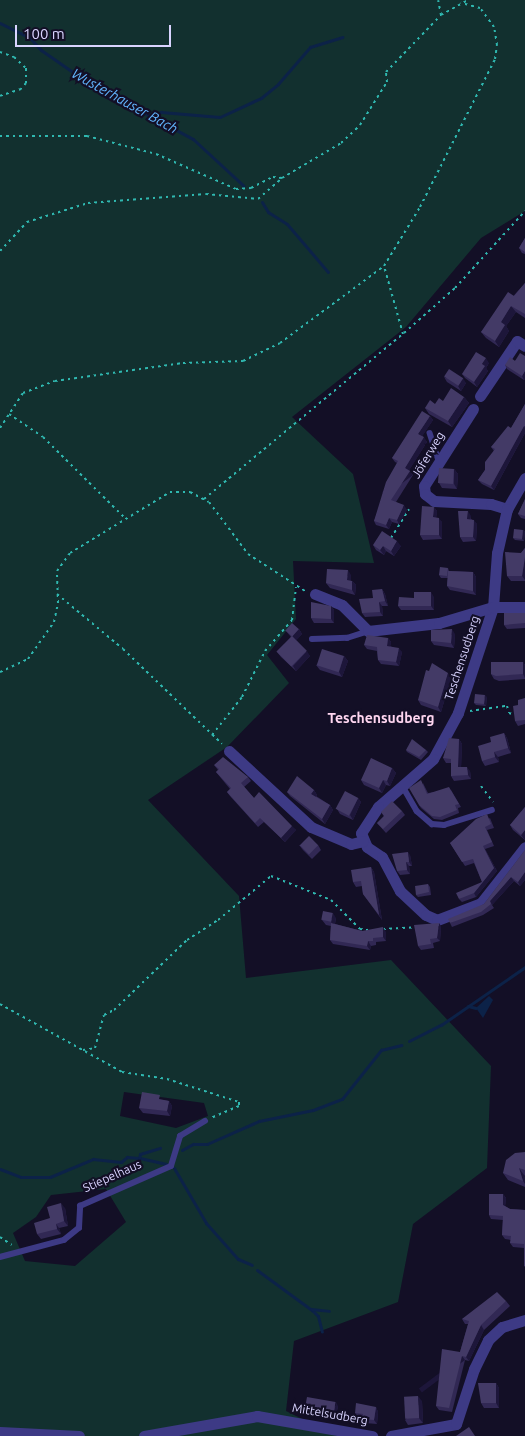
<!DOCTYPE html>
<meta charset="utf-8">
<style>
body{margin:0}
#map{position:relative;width:525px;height:1436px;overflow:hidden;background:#130f26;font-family:Ubuntu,sans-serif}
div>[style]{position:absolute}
.green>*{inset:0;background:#12302f}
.water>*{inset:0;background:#0c2248}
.stream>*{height:3px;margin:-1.5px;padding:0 1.5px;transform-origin:1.5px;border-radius:1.5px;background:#0c2248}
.path>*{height:2px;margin-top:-1px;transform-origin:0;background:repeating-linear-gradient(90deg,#2fb8b0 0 2.5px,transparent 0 6.5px)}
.service>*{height:5.5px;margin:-2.75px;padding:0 2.75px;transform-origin:2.75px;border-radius:2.75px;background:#3d3a85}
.minor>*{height:11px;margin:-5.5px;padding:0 5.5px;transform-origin:5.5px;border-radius:5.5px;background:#3d3a85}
.wall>*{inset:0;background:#312854}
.shaded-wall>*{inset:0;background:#1d163a;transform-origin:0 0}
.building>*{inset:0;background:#433a66;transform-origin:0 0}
span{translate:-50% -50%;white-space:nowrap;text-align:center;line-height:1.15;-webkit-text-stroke:4.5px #130f26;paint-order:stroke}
.street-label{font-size:12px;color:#d9d4ff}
.water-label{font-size:14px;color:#62b6ff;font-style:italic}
.neighbourhood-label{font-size:14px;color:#ffd6f0;font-weight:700}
.scale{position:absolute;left:15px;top:25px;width:156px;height:22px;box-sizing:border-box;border:2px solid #d9d4ff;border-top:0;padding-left:6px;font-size:15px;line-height:18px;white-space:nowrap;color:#d9d4ff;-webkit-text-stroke:4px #130f26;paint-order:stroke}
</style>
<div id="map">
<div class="green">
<i style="clip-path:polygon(evenodd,0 0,525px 0,525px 211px,481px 238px,406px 327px,292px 417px,353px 474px,374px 563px,293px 561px,296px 619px,267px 655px,289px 683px,227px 747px,148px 800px,239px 896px,246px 978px,391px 960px,491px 1066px,487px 1168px,413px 1224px,398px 1302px,294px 1341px,286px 1411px,337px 1436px,0 1436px,0 0,124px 1092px,204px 1103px,208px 1116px,176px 1128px,120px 1116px,124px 1092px,0 0,106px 1189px,126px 1222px,75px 1266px,25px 1261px,13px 1233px,36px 1217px,51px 1195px,106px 1189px)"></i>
</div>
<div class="water">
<i style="clip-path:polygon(489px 996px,493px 1000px,483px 1018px,476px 1008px)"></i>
</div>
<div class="stream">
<i style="left:0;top:23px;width:32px;rotate:26deg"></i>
<i style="left:29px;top:37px;width:18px;rotate:47deg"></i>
<i style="left:41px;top:50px;width:60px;rotate:34.8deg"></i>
<i style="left:90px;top:84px;width:117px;rotate:28.1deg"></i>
<i style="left:193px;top:139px;width:69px;rotate:42.7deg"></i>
<i style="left:151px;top:116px;width:11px;rotate:-22deg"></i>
<i style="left:161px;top:112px;width:59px;rotate:4.8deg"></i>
<i style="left:220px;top:117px;width:45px;rotate:-24.9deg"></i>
<i style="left:261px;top:98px;width:22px;rotate:-39deg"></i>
<i style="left:278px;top:84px;width:49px;rotate:-49.1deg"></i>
<i style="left:310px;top:47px;width:34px;rotate:-17deg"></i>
<i style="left:262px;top:202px;width:12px;rotate:59deg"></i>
<i style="left:268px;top:212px;width:22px;rotate:32deg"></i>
<i style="left:287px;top:224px;width:63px;rotate:49.5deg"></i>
<i style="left:468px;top:1006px;width:8px;rotate:14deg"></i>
<i style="left:409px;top:1041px;width:36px;rotate:-27deg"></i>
<i style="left:441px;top:1025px;width:102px;rotate:-34.6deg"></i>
<i style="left:182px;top:1150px;width:13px;rotate:-29deg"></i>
<i style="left:193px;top:1144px;width:14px"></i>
<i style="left:207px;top:1144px;width:57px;rotate:-23.9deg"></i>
<i style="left:259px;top:1121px;width:55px;rotate:-11.5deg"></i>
<i style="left:313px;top:1110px;width:31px;rotate:-21deg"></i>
<i style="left:342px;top:1099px;width:63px;rotate:-51.5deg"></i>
<i style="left:381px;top:1050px;width:21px;rotate:-14deg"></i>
<i style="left:140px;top:1158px;width:27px;rotate:13deg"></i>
<i style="left:174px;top:1168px;width:64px;rotate:59.8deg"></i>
<i style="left:206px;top:1223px;width:48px;rotate:48.4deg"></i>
<i style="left:238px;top:1259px;width:15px;rotate:23deg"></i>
<i style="left:0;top:1169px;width:22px;rotate:21deg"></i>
<i style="left:21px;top:1177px;width:29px"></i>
<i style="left:50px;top:1177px;width:47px;rotate:-22.7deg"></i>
<i style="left:93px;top:1159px;width:28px;rotate:6deg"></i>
<i style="left:121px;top:1162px;width:8px;rotate:-40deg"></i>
<i style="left:127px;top:1157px;width:12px;rotate:5deg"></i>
<i style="left:139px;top:1158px;width:4px;rotate:-76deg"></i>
<i style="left:140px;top:1154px;width:21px;rotate:-17deg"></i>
<i style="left:257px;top:1270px;width:69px;rotate:36.2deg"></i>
<i style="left:313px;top:1311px;width:7px;rotate:45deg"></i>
<i style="left:318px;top:1316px;width:16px;rotate:76deg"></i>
<i style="left:311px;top:1309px;width:18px;rotate:6deg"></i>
</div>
<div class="path">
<i style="left:441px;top:15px;width:31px;rotate:-29deg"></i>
<i style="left:0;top:52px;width:15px;rotate:20deg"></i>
<i style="left:14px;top:57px;width:16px;rotate:43deg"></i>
<i style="left:26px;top:68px;width:15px;rotate:90deg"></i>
<i style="left:26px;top:83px;width:8px;rotate:130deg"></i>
<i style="left:21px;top:89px;width:22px;rotate:162deg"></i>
<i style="left:0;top:136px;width:87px"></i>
<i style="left:87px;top:136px;width:71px;rotate:14.6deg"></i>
<i style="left:156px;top:154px;width:87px;rotate:23.6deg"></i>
<i style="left:236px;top:189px;width:15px;rotate:-4deg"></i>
<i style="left:251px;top:188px;width:25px;rotate:-27deg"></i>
<i style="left:273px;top:177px;width:9px;rotate:6deg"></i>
<i style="left:0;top:251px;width:40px;rotate:-47deg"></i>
<i style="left:27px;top:222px;width:64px;rotate:-17.3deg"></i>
<i style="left:88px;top:203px;width:118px;rotate:-4.4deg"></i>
<i style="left:206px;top:194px;width:52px;rotate:5.5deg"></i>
<i style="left:258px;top:199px;width:32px;rotate:-41deg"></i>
<i style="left:282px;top:178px;width:69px;rotate:-30.7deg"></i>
<i style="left:341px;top:143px;width:26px;rotate:-43deg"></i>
<i style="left:360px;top:125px;width:51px;rotate:-57.9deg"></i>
<i style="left:387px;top:82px;width:10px;rotate:-96deg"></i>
<i style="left:386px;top:72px;width:79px;rotate:-46deg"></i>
<i style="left:441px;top:15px;width:15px;rotate:-101deg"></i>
<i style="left:404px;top:333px;width:68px;rotate:-41.4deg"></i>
<i style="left:455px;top:288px;width:104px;rotate:-47.7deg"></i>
<i style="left:9px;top:414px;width:41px;rotate:34.1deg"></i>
<i style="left:43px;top:437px;width:117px;rotate:44.7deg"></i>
<i style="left:0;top:428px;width:42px;rotate:-56.7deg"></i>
<i style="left:23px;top:393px;width:34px;rotate:-21deg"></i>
<i style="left:55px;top:381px;width:129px;rotate:-8deg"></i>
<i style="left:183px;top:363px;width:60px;rotate:-1.9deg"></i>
<i style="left:243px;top:361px;width:41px;rotate:-25.9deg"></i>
<i style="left:280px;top:343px;width:129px;rotate:-36.5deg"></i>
<i style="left:204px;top:499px;width:259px;rotate:-39.7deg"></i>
<i style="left:403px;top:334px;width:71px;rotate:-105.6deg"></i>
<i style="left:384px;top:266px;width:69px;rotate:-58.6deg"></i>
<i style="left:420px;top:207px;width:166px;rotate:-63.1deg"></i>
<i style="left:495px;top:59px;width:14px;rotate:-82deg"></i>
<i style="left:497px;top:45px;width:18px;rotate:-99deg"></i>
<i style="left:494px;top:27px;width:24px;rotate:-126deg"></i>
<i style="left:480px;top:8px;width:20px;rotate:-165deg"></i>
<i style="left:391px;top:538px;width:34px;rotate:-58deg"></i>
<i style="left:57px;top:594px;width:86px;rotate:39.8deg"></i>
<i style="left:123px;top:649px;width:137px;rotate:43.8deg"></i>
<i style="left:0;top:672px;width:31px;rotate:-25deg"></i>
<i style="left:28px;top:659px;width:45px;rotate:-54.9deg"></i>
<i style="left:54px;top:622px;width:19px;rotate:-78deg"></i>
<i style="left:58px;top:603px;width:32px;rotate:-92deg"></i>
<i style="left:57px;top:571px;width:22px;rotate:-54deg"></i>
<i style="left:70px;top:553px;width:117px;rotate:-31.4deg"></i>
<i style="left:170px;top:492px;width:20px"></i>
<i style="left:190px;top:492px;width:21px;rotate:28deg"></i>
<i style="left:209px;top:502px;width:65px;rotate:53.1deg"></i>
<i style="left:248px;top:554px;width:68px;rotate:33deg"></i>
<i style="left:470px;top:711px;width:37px;rotate:-8deg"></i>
<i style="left:507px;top:706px;width:7px;rotate:74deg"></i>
<i style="left:509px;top:713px;width:6px;rotate:18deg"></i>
<i style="left:212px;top:735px;width:48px;rotate:-51.7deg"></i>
<i style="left:242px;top:697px;width:51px;rotate:-63.4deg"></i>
<i style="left:265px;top:651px;width:41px;rotate:-48.9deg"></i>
<i style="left:292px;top:620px;width:33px;rotate:-83deg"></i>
<i style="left:481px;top:786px;width:20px;rotate:53deg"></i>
<i style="left:383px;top:929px;width:33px;rotate:-3deg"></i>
<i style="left:0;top:1004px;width:140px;rotate:29.1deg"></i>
<i style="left:122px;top:1072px;width:46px;rotate:8.8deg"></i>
<i style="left:167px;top:1079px;width:76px;rotate:17.7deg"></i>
<i style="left:239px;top:1102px;width:4px;rotate:90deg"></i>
<i style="left:239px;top:1106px;width:30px;rotate:157deg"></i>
<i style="left:83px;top:1050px;width:12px;rotate:-9deg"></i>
<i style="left:95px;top:1048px;width:34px;rotate:-75deg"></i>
<i style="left:104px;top:1015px;width:11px;rotate:-27deg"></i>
<i style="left:114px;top:1010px;width:101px;rotate:-43.8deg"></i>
<i style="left:187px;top:940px;width:37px;rotate:-33deg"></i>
<i style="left:218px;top:920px;width:69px;rotate:-39.7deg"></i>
<i style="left:271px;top:876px;width:65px;rotate:21.8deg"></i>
<i style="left:331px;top:900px;width:41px;rotate:45deg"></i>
<i style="left:360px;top:929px;width:8px;rotate:7deg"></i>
<i style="left:0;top:1237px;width:14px;rotate:34deg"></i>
</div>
<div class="service">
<i style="left:430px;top:433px;width:29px;rotate:72deg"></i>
<i style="left:312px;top:639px;width:35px;rotate:-2deg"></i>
<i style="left:347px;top:638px;width:22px;rotate:-18deg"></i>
<i style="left:402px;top:785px;width:30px;rotate:60deg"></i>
<i style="left:417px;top:811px;width:20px;rotate:41deg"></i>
<i style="left:432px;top:824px;width:12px;rotate:5deg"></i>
<i style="left:444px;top:825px;width:50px;rotate:-17.4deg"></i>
<i style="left:0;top:1257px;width:66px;rotate:-14.9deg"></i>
<i style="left:64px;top:1240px;width:19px;rotate:-39deg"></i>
<i style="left:79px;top:1228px;width:22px;rotate:-87deg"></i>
<i style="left:80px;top:1206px;width:99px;rotate:-23.7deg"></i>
<i style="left:171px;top:1166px;width:31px;rotate:-73deg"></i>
<i style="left:180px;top:1136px;width:29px;rotate:-31deg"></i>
</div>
<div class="minor">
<i style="left:480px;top:396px;width:66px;rotate:-56.1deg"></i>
<i style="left:517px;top:341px;width:9px;rotate:32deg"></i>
<i style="left:473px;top:409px;width:91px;rotate:122.5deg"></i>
<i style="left:424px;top:486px;width:8px;rotate:83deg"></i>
<i style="left:425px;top:494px;width:11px;rotate:38deg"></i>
<i style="left:434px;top:501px;width:57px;rotate:3deg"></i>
<i style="left:491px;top:504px;width:17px;rotate:17deg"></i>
<i style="left:525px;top:478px;width:36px;rotate:120deg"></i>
<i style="left:507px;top:509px;width:45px;rotate:102.8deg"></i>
<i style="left:497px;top:553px;width:54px;rotate:94.2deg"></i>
<i style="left:493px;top:607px;width:112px;rotate:108.3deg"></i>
<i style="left:458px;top:713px;width:52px;rotate:118.5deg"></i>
<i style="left:433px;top:759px;width:73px;rotate:138.9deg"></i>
<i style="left:378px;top:807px;width:31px;rotate:123deg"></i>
<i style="left:361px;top:833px;width:15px;rotate:67deg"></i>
<i style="left:367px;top:847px;width:18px;rotate:34deg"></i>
<i style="left:382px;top:857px;width:38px;rotate:62deg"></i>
<i style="left:400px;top:891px;width:35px;rotate:43deg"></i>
<i style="left:426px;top:915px;width:12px;rotate:24deg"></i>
<i style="left:437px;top:920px;width:47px;rotate:-21.1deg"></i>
<i style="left:481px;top:903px;width:71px;rotate:-51.8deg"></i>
<i style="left:315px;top:594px;width:29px;rotate:22deg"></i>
<i style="left:342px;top:605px;width:37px;rotate:45deg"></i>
<i style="left:368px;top:631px;width:71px;rotate:-6.4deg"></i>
<i style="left:439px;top:623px;width:56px;rotate:-16.5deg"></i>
<i style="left:493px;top:607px;width:32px"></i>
<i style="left:229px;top:751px;width:112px;rotate:42.8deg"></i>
<i style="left:311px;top:827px;width:43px;rotate:23deg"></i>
<i style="left:351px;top:844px;width:12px;rotate:-14deg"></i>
<i style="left:0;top:1432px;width:79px;rotate:2.9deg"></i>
<i style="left:144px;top:1436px;width:115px;rotate:-10deg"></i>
<i style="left:257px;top:1416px;width:117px;rotate:9.9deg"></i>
<i style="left:391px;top:1436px;width:66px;rotate:-10.5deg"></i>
<i style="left:456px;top:1424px;width:58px;rotate:-71.9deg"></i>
<i style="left:474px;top:1369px;width:32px;rotate:-64deg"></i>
<i style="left:488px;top:1340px;width:19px;rotate:-43deg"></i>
<i style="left:502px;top:1327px;width:24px;rotate:-17deg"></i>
</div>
<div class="wall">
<i style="clip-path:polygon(525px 238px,525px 254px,522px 253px,519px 248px)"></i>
<i style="clip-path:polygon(525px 283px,525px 318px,516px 312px,506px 326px,509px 331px,499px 347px,486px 338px,481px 332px)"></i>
<i style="clip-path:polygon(525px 356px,525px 379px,524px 380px,507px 369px,505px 365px)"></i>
<i style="clip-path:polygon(489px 363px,486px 368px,488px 371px,477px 387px,465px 378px,462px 374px)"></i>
<i style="clip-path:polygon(444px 377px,466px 383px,461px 391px,447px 382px)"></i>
<i style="clip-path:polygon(464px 397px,469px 403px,452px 427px,429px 414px,425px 408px,443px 401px)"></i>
<i style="clip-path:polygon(525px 404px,525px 433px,494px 490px,482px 484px,478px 480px,485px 470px,494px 451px,491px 447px,511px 428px)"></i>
<i style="clip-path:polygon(430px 416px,433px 420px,422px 436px,427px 442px,409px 470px,413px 475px,396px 502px,407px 510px,399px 524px,392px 522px,389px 529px,376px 525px,374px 521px,397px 463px,395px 462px,392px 458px)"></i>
<i style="clip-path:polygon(454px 469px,458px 474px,457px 489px,442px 488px,439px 483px)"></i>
<i style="clip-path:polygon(525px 499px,525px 519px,521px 518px,518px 514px)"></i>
<i style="clip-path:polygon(434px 507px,437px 511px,436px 518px,442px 522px,442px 539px,423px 540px,420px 535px)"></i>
<i style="clip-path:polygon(471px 516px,471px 519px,477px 524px,476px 541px,463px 542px,460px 537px)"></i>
<i style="clip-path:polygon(523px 530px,525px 532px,524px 541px,515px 540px,513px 538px)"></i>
<i style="clip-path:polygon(373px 545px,401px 546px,394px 556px,386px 551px,384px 555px,376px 550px)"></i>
<i style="clip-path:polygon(525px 548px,525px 581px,511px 581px,507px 576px,521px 553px)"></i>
<i style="clip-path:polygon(448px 568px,449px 571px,473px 572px,476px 577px,476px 595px,450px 590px,447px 586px,448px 578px,441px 578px,439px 575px)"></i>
<i style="clip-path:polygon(351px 575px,351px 581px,352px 581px,356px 585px,355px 595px,330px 588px,326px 583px)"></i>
<i style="clip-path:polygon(382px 589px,385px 594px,388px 606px,382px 606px,383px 616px,365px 617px,362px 613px,373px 598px)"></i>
<i style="clip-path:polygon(434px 597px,434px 610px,401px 610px,398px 606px,414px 598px)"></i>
<i style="clip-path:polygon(331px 606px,334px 610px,334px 623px,314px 623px,311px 618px)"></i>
<i style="clip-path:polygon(525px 613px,525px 628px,507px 629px,504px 625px)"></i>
<i style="clip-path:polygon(299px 629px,302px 634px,296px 640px,310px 656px,296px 671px,281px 657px,277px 652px,291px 637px,285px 630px)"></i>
<i style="clip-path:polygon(455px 634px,454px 648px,434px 645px,431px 641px)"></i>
<i style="clip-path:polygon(388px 638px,391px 642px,390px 646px,402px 652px,399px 666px,381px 664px,378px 660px,377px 651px,367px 649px,364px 645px)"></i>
<i style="clip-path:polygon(344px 656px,348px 661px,342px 677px,320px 670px,316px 665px)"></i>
<i style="clip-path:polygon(523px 662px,525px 665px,525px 679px,499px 681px,494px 679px,491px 674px)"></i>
<i style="clip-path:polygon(451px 678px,441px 712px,421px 705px,418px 700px)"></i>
<i style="clip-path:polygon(487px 697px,486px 706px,476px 705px,474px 703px)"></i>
<i style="clip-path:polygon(525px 698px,525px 724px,518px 726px,515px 721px,518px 705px)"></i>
<i style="clip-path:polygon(504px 733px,507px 738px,511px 753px,498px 757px,499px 762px,485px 766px,482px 761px,491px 742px)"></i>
<i style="clip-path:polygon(459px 739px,462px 744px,461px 767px,470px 771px,471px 779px,454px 781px,451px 776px,451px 763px,446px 763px,443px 758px)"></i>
<i style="clip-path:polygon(406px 750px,426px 750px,428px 752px,421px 760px,407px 752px)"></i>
<i style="clip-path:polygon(214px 765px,248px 777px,251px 781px,244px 787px,254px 798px,296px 830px,285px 842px,264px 822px,258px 827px,230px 796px,227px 792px,230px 789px,216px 772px,218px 770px)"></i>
<i style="clip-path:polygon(392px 768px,396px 773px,390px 786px,386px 785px,382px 793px,364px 785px,361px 780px)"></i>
<i style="clip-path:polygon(423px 783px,428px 793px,451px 790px,461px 807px,458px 808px,459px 813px,442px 820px,434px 819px,421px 808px,419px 805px)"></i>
<i style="clip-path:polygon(314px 790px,317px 795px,316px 796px,330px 805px,333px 810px,325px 824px,290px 796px,287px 792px)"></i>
<i style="clip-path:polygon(358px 798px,361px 802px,353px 820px,340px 814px,337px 809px)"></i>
<i style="clip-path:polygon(525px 807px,525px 840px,513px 830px,510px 825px)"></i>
<i style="clip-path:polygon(402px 811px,405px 815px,386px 833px,377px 823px,384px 816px,381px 812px)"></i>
<i style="clip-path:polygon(490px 818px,494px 828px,487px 830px,494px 846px,485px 849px,497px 871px,476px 897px,462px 902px,459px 899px,482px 882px,474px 863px,465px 866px,450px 843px)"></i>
<i style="clip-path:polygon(299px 845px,318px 845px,321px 850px,312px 859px,303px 850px)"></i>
<i style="clip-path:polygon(525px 850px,525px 880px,520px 886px,514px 881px,492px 905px,494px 908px,483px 915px,452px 927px,450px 923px,484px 904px)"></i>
<i style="clip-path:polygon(410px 855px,412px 866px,409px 866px,410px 874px,400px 875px,397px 871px)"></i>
<i style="clip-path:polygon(371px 867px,374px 872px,382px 920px,363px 894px,362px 886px,356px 887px,353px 882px)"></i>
<i style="clip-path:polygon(428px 884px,430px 887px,431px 895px,418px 897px,416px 895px)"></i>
<i style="clip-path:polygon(336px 918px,335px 924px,362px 931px,386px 932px,386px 941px,376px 942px,376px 945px,371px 946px,370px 950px,333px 944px,330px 940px,331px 926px,326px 925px,322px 920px)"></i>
<i style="clip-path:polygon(441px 926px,440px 941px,433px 943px,434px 948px,421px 950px,418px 946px)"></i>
<i style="clip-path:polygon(163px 1100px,169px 1101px,172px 1106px,170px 1116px,143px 1113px,139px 1108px)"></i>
<i style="clip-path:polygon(525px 1152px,525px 1176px,524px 1175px,525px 1179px,525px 1187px,508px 1180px,503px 1173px)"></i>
<i style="clip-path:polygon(503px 1194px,506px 1198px,505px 1206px,510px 1209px,525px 1210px,525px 1267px,524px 1266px,524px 1248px,513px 1247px,510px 1243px,511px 1240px,505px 1239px,502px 1235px,503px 1220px,491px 1219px,489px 1215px)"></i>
<i style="clip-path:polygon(65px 1208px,68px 1226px,59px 1228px,61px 1234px,41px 1239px,37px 1234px,50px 1218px)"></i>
<i style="clip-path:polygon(506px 1301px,510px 1306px,484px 1330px,469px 1361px,465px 1360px,452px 1412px,439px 1410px,436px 1406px,460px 1352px,468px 1324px,465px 1324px,462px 1319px)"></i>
<i style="clip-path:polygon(496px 1383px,499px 1388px,499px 1408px,484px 1408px,481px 1403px)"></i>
<i style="clip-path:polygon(422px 1401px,423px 1423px,408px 1425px,405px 1420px)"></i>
<i style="clip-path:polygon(338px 1406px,336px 1416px,307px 1413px,305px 1409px)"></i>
<i style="clip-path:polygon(376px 1407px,378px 1412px,377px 1424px,365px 1423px,362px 1419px,362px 1417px,358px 1417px,355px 1413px)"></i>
</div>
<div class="shaded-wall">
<i style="clip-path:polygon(511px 306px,516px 312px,506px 326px,509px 331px,499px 347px,495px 341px,501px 322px)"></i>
<i style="clip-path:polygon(486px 358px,489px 363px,486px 368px,488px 371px,477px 387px,474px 382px,482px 364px)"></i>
<i style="clip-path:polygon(525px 371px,525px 379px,524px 380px,522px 376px)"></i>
<i style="clip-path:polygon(463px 378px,466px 383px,461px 391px,458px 386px)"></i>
<i style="clip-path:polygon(464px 397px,469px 403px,452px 427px,448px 421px)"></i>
<i style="clip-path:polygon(430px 416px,433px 420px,421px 438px,418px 434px)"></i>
<i style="clip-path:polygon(524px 426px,525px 428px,525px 433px,494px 490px,491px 486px)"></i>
<i style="clip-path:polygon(424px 437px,427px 442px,408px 472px,405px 468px)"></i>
<i style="clip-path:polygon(454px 469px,458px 474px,457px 489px,454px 484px)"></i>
<i style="left:410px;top:471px;width:5px;height:35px;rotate:53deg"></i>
<i style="clip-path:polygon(404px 505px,407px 510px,399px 524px,397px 520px)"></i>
<i style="clip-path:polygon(434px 507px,437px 511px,436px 522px,433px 517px)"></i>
<i style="clip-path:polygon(468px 511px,471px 516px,470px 524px,467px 519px)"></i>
<i style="clip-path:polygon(389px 518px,392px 522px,389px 529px,386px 525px)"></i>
<i style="clip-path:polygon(439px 518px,442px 522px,442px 539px,439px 535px)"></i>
<i style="clip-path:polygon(474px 520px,477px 524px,476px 541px,473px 537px)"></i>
<i style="clip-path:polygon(523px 530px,525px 532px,524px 541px,522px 539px)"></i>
<i style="clip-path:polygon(397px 541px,401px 546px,394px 556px,391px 551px)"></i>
<i style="clip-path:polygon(383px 546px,386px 551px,384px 555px,380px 550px)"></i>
<i style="clip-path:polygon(525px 557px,525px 580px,522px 576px)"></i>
<i style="clip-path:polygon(348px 570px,351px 575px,351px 585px,347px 580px)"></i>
<i style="clip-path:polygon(473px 572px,476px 577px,476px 595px,473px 591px)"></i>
<i style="clip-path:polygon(352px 581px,356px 585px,355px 595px,352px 590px)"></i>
<i style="clip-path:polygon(382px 589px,385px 594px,388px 606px,385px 601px)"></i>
<i style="clip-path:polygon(431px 592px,434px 597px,434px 610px,431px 606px)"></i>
<i style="clip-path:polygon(379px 602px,382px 606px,383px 616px,380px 612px)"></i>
<i style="clip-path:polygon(331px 606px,334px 610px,334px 623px,331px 619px)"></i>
<i style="clip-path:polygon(299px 629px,302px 634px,296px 641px,292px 636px)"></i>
<i style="clip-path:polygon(452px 629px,455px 634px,454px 648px,451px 643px)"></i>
<i style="clip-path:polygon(388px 638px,391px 642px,390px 650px,387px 646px)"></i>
<i style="clip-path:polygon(399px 648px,402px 652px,399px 666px,396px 662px)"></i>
<i style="clip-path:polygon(307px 651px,310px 656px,296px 671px,293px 666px)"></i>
<i style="clip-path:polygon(344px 656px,348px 661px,342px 677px,339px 672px)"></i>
<i style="clip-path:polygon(523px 662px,525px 665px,525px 678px,523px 674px)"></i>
<i style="clip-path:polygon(448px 673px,451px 678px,441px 712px,438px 707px)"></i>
<i style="clip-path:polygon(485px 695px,487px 697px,486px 706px,484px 704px)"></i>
<i style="clip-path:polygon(504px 733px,507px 738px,511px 753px,508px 748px)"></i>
<i style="clip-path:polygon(459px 739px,462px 744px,461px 772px,458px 767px)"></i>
<i style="clip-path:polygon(494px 752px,498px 757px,499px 762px,495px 757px)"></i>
<i style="clip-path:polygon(467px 767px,470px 771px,471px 779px,468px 775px)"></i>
<i style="clip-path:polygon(392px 768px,396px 773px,390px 786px,387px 781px)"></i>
<i style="clip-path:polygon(383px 780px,386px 785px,382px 793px,379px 788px)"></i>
<i style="clip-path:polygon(314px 790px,317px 795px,315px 798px,311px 794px)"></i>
<i style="clip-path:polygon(358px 798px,361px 802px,353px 820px,350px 815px)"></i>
<i style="clip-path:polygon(330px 805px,333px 810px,325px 824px,322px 819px)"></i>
<i style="left:292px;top:826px;width:6px;height:16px;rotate:45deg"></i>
<i style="clip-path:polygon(525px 830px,525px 840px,521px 835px)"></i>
<i style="clip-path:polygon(483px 846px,497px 871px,476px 897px,474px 893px,494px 868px)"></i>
<i style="clip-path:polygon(408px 852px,410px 855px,412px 866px,409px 862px)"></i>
<i style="clip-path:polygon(406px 862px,409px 866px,410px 874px,407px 870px)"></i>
<i style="clip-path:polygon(371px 867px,374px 872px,382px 920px,379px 915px)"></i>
<i style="clip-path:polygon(525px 872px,525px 880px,520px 886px,518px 882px)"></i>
<i style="clip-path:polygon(511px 877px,514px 881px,492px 905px,490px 901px)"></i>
<i style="clip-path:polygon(333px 913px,336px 918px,334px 927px,331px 922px)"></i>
<i style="clip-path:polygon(439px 923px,441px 926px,440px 941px,437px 938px)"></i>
<i style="clip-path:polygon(383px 927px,386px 932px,386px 941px,383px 937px)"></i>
<i style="clip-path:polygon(368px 941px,371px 946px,370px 950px,367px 946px)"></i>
<i style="clip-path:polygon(169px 1101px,172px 1106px,170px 1116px,167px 1111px)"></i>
<i style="clip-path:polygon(519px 1168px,524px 1175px,525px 1179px,525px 1184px,523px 1181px)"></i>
<i style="clip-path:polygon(503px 1194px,506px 1198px,505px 1209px,503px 1205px)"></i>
<i style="clip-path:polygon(61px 1203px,65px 1208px,68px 1226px,64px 1221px)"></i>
<i style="clip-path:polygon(56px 1224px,59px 1228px,61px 1234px,57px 1229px)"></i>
<i style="clip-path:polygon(481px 1325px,484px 1330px,469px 1361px,466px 1357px)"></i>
<i style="left:462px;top:1356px;width:5px;height:54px;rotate:53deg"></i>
<i style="clip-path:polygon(496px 1383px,499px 1388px,499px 1408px,496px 1403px)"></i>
<i style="clip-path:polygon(418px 1396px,422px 1401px,423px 1423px,419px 1418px)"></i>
<i style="clip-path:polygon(336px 1402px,338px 1406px,336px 1416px,334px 1413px)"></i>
<i style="clip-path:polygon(376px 1407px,378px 1412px,377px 1424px,374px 1420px)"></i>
</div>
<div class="building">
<i style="clip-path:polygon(525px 238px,525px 252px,519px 248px)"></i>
<i style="clip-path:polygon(525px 283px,525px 314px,511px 306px,501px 322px,505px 325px,495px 341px,481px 332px,508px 292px,514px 296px)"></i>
<i style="clip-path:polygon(476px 352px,486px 358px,482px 364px,485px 366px,474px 382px,462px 374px)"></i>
<i style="clip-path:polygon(520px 353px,525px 356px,525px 371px,522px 376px,505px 365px,510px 357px,515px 361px)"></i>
<i style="left:449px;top:369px;width:17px;height:9px;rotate:33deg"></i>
<i style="clip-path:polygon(451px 388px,464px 397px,448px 421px,425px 408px,430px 400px,435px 404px,439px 398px,443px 401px)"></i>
<i style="clip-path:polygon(525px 404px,525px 426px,524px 426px,491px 486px,478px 480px,485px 470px,485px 462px,495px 449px,491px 447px,508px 426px,511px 428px)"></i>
<i style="clip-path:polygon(422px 411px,430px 416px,418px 434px,424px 437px,405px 468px,410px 471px,391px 500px,404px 505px,397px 520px,389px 518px,386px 525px,374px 521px,386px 482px,398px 461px,392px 458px)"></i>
<i style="left:439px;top:468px;width:15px;height:15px;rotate:4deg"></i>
<i style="clip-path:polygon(525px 499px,525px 516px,518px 514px)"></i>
<i style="clip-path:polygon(422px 506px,434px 507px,433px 517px,439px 518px,439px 535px,420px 535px)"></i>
<i style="clip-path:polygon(458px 511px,468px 511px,467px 519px,474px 520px,473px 537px,460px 537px)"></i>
<i style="left:514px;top:529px;width:9px;height:9px;rotate:6deg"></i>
<i style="clip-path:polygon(382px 531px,397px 541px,391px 551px,383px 546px,380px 550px,373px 545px)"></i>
<i style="clip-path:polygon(525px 548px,525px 557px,522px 576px,507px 576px,505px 552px,521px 553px)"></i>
<i style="left:440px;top:567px;width:8px;height:8px;rotate:7deg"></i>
<i style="clip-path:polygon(327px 569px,348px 570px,347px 580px,352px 581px,352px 590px,326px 583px)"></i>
<i style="clip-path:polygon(448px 571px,473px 572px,473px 591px,447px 586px)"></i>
<i style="clip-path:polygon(382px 589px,385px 601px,379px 602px,380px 612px,362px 613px,359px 599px,373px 598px,372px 590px)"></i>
<i style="clip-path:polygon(414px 592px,431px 592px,431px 606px,398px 606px,399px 597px,414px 598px)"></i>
<i style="clip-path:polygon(311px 602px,331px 606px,331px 619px,311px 618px)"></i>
<i style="clip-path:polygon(504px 613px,525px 613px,525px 623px,504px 625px)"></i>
<i style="left:292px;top:623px;width:9px;height:10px;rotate:41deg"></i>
<i style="clip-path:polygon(452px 629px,451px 643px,431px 641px,431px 630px)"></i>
<i style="clip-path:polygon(367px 635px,388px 638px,387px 646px,399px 648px,396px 662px,378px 660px,377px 647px,364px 645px)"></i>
<i style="left:292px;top:636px;width:21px;height:22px;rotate:45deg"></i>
<i style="left:322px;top:649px;width:23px;height:17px;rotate:18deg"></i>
<i style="clip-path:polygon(491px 662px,523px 662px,523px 674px,496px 676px,491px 674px)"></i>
<i style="clip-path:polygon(432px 663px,448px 673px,438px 707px,418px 700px,426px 670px,429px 671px)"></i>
<i style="left:475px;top:694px;width:10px;height:9px;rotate:6deg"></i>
<i style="clip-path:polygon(525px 698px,525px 720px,515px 721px,513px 706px,518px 705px,518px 700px)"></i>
<i style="clip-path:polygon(504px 733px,508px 748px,494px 752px,495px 757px,482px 761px,478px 746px,491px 742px,490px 737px)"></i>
<i style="clip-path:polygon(449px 738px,459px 739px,458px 767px,467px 767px,468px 775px,451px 776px,451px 759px,443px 758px)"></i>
<i style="clip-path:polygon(412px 739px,426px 750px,419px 757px,406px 750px)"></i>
<i style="clip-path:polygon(223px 757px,248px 777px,241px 783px,254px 798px,259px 792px,292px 826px,281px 838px,260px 818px,255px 823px,227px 792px,231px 788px,216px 772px,219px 769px,214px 765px)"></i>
<i style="clip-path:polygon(371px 758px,392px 768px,387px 781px,383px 780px,379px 788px,361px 780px)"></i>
<i style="clip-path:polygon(297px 776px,314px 790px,311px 794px,330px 805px,322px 819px,287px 792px)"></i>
<i style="clip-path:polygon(421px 780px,427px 794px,449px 787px,459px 804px,455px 805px,457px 810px,440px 817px,432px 816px,419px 805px,409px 788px)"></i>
<i style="left:345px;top:791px;width:15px;height:20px;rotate:28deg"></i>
<i style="clip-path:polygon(392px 801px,402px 811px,383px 829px,377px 823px,384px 816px,381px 812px)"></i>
<i style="clip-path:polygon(525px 807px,525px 830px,521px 835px,510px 825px)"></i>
<i style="clip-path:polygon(487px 814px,491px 824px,485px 827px,492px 842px,483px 846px,494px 868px,474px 893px,459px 899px,456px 893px,482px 882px,473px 859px,462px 862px,450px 843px,476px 819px)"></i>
<i style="left:309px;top:836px;width:13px;height:13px;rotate:45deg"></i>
<i style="clip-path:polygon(525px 850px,525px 872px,518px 882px,511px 877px,490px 901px,491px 904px,481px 912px,450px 923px,448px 919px,484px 904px)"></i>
<i style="clip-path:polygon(408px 852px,409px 862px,406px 862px,407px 870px,397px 871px,392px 854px)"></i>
<i style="clip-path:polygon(371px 867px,379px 915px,363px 894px,361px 881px,353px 882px,351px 870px)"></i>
<i style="clip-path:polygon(428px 884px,429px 892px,416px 895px,415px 886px)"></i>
<i style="left:323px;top:911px;width:10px;height:9px;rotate:11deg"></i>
<i style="clip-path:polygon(331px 923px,362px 931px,383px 927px,383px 937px,373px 938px,373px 941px,368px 941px,367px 946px,330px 940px)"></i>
<i style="clip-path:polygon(439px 923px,437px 938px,430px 939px,431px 944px,418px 946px,414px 925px)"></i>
<i style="clip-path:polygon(142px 1092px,160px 1095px,159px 1099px,169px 1101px,167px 1111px,139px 1108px)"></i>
<i style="clip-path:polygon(525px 1152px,525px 1170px,519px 1168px,523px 1181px,503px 1173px,506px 1160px,515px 1153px)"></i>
<i style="clip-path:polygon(489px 1194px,503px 1194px,503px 1205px,510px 1209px,525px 1210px,525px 1266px,524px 1266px,524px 1244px,510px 1243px,511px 1236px,502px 1235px,503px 1216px,489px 1215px)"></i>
<i style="clip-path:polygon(61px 1203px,64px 1221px,56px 1224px,57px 1229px,37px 1234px,34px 1223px,50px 1218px,47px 1207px)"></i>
<i style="clip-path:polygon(497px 1292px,506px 1301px,481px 1325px,466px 1357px,462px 1356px,449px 1408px,436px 1406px,442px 1349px,460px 1352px,469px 1321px,462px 1319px)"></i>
<i style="clip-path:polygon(478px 1383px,496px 1383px,496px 1403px,481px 1403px)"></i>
<i style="left:418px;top:1396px;width:22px;height:14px;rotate:87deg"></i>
<i style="left:307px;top:1397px;width:29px;height:12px;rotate:10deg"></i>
<i style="clip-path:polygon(356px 1403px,376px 1407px,374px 1420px,362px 1419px,363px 1414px,355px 1413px)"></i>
<i style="clip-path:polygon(469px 1427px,475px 1436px,456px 1436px)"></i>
</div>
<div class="street-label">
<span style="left:428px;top:455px;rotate:-59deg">Jöferweg</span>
<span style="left:462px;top:658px;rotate:-72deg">Teschensudberg</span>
<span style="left:112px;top:1176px;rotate:-24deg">Stiepelhaus</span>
<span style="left:330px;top:1414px;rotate:10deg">Mittelsudberg</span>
</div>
<div class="water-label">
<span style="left:125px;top:101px;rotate:29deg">Wusterhauser Bach</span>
</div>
<div class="neighbourhood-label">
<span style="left:381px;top:718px">Teschensudberg</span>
</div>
<div class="scale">100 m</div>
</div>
